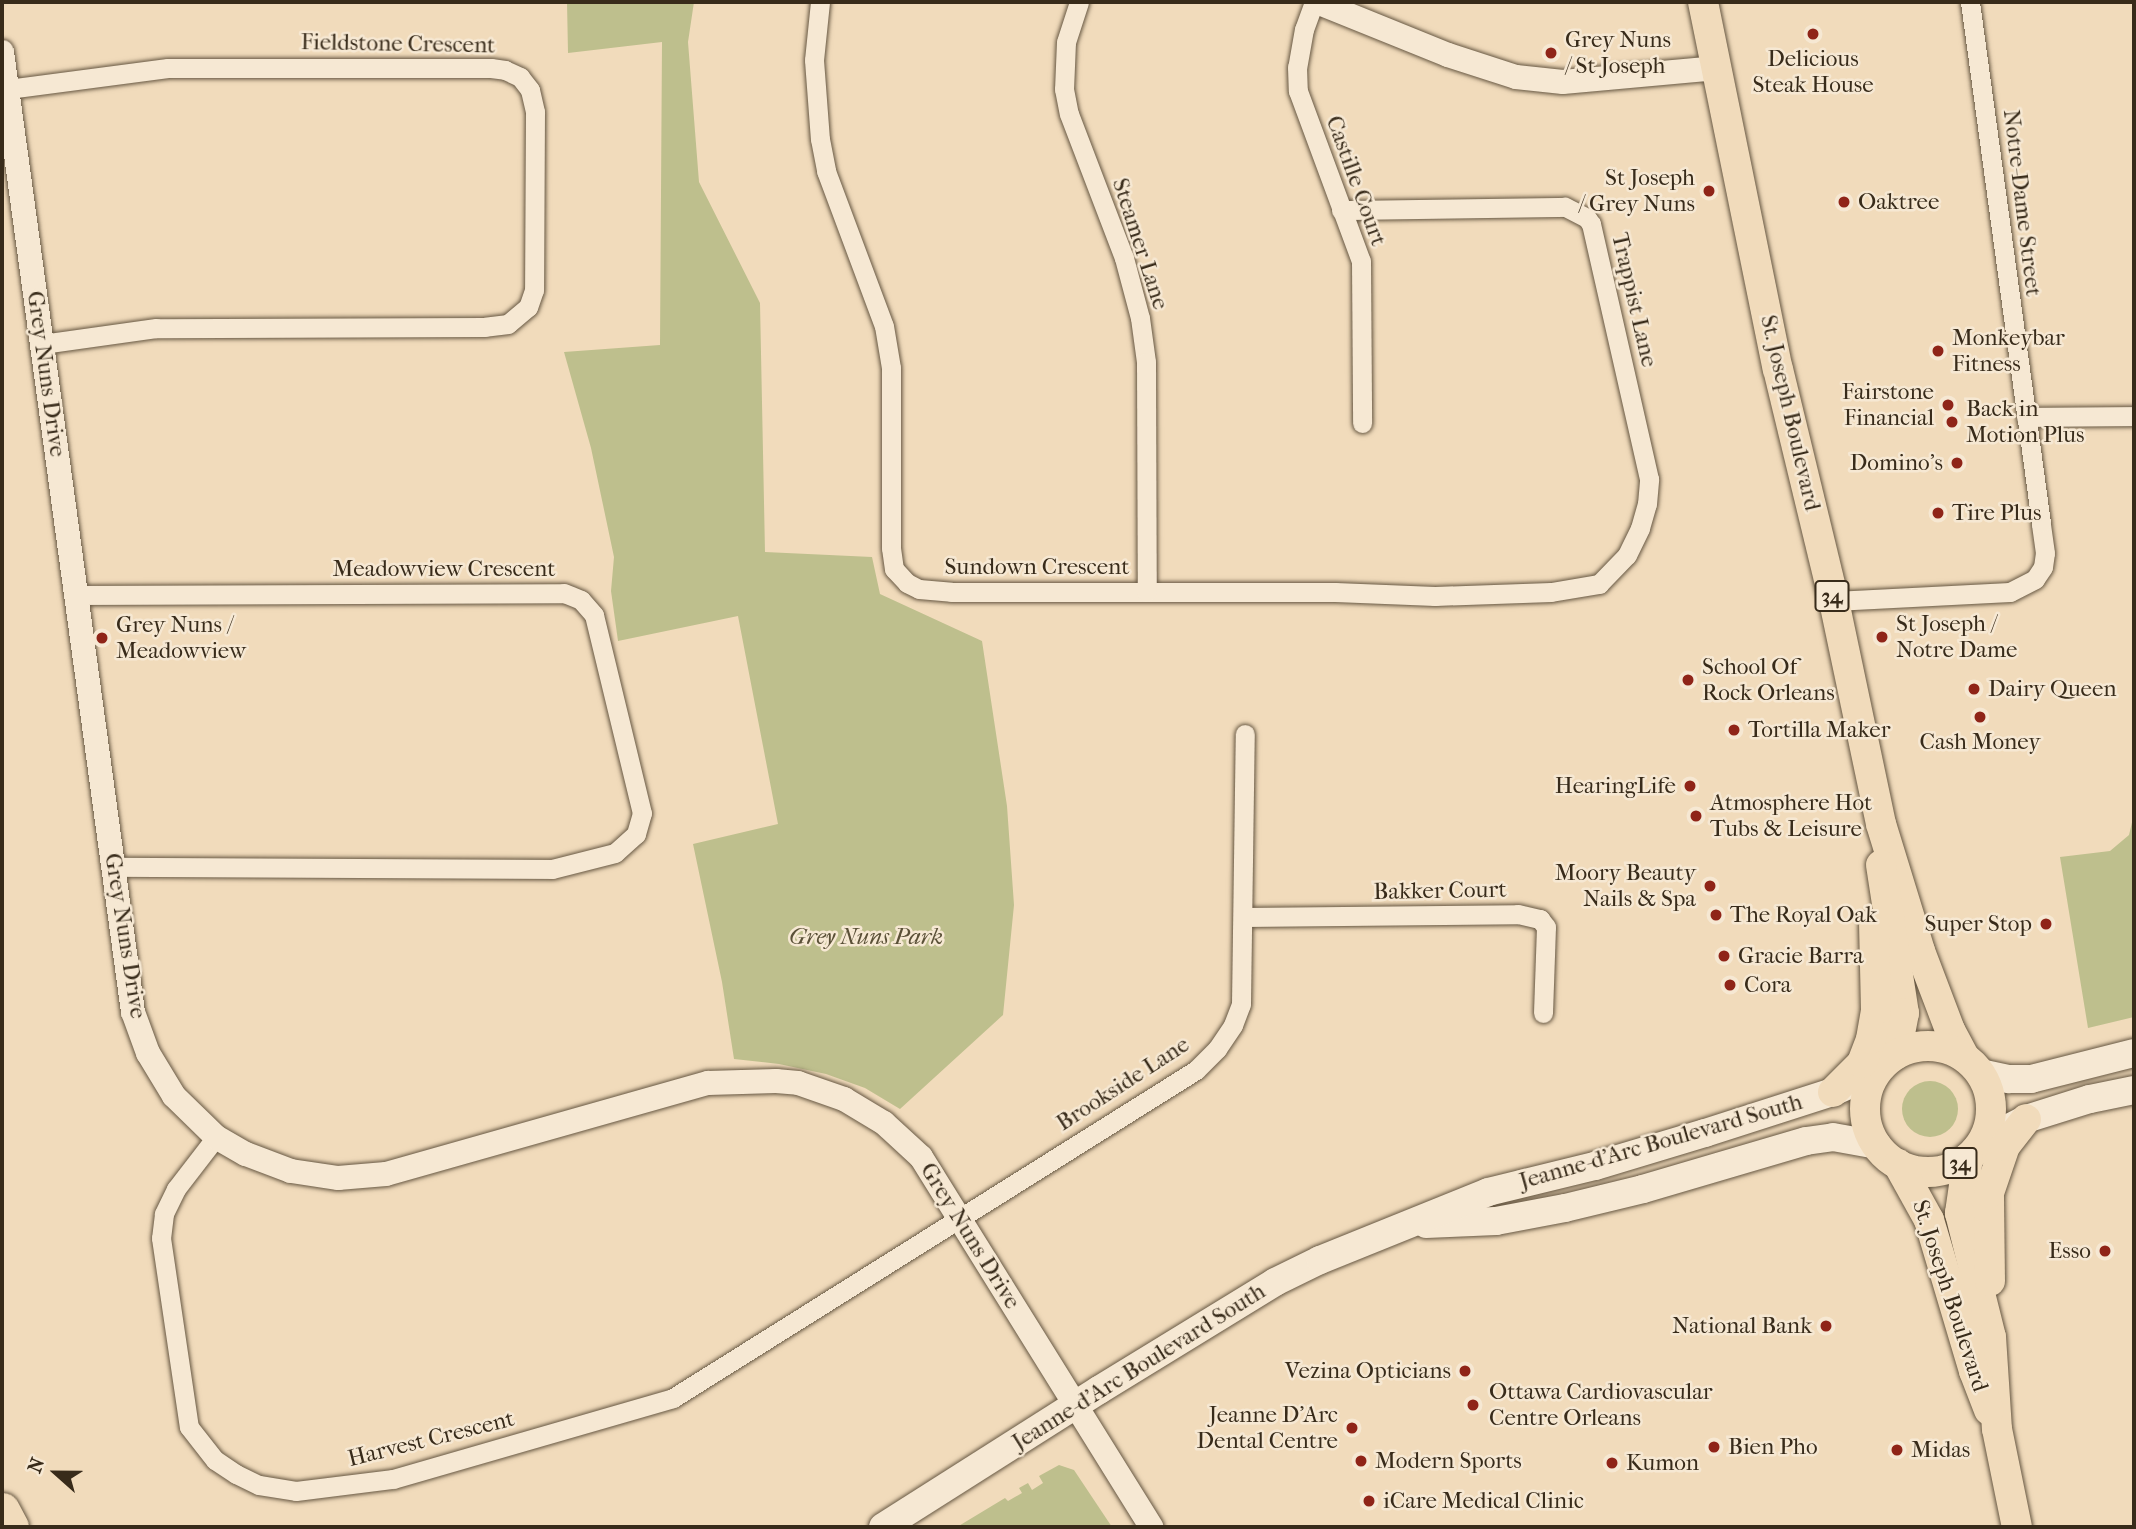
<!DOCTYPE html>
<style>
body{margin:0}
#map{position:relative;width:2136px;height:1529px;overflow:hidden;background:#f1dbbb;font-family:"IM FELL French Canon",serif}
div>[style]{position:absolute}
.green>*{inset:0;background:#bebf8d}
.round{border-radius:50%}
.roads{filter:drop-shadow(0 0 2px #665742) drop-shadow(0 0 2px #665742)}
.minor>*{height:19px;margin:-9.5px;padding:0 9.5px;transform-origin:9.5px;border-radius:9.5px;background:#f6e8d3}
.tertiary>*{height:24px;margin:-12px;padding:0 12px;transform-origin:12px;border-radius:12px;background:#f6e8d3}
.secondary>*{height:28px;margin:-14px;padding:0 14px;transform-origin:14px;border-radius:14px;background:#f6e8d3}
.primary>*{height:30px;margin:-15px;padding:0 15px;transform-origin:15px;border-radius:15px;background:#f1dbbb}
.primary>.ring{margin:-15px;padding:0;box-sizing:content-box;background:none;border:30px solid #f1dbbb;border-radius:50%}
.motorway>*{height:35px;margin:-17.5px;padding:0 17.5px;transform-origin:17.5px;border-radius:17.5px;background:#f1dbbb}
.dots>*{width:19px;height:19px;translate:-50% -50%;box-sizing:border-box;border:4px solid #f6e8d3;border-radius:50%}
span{translate:-50% -50%;white-space:nowrap;text-align:center;line-height:1.15;-webkit-text-stroke:5px #f6e8d3;paint-order:stroke}
.shield-label span{padding:2px 5px;background:#f6e8d3;border:2px solid;border-radius:5px;-webkit-text-stroke-width:0}
.shield-label{font-size:21px;color:#382b1a;font-weight:700}
.poi-label{font-size:23px;color:#382b1a}
.left{translate:0 -50%;text-align:left}
.right{translate:-100% -50%;text-align:right}
.street-label{font-size:23px;color:#382b1a}
.park-label{font-size:23px;color:#5a5037;font-style:italic}
.frame{position:absolute;inset:0;border:4px solid #382b1a;pointer-events:none}
.north{position:absolute;left:21px;top:1438px;width:70px;height:70px;-webkit-text-stroke:5px #f6e8d3;paint-order:stroke;rotate:291deg;font-size:19px;font-weight:700;line-height:28px;text-align:center;color:#382b1a}
.north::after{content:'';display:block;margin:auto;width:24px;height:32px;background:#382b1a;clip-path:polygon(50% 0,100% 100%,50% 72%,0 100%)}
</style>
<div id="map">
<div class="green">
<i style="clip-path:polygon(567px 2px,694px 2px,688px 42px,699px 182px,760px 303px,765px 552px,872px 557px,880px 594px,982px 641px,1007px 806px,1014px 905px,1003px 1015px,900px 1109px,865px 1088px,826px 1074px,779px 1064px,734px 1059px,722px 982px,693px 844px,778px 824px,738px 616px,618px 641px,611px 591px,614px 557px,591px 448px,564px 352px,660px 345px,662px 42px,568px 53px)"></i>
<i style="clip-path:polygon(2134px 814px,2134px 1017px,2088px 1028px,2060px 857px,2110px 851px,2129px 835px)"></i>
<i class="round" style="left:1902px;top:1081px;width:56px;height:56px"></i>
<i style="clip-path:polygon(1059px 1465px,1074px 1470px,1112px 1527px,957px 1527px,1005px 1498px,1008px 1501px,1022px 1493px,1019px 1488px,1028px 1483px,1032px 1490px,1043px 1483px,1039px 1476px)"></i>
</div>
<div class="roads">
<div class="minor">
<i style="left:820px;top:2px;width:58px;rotate:95.9deg"></i>
<i style="left:814px;top:60px;width:79px;rotate:85.7deg"></i>
<i style="left:820px;top:139px;width:33px;rotate:79deg"></i>
<i style="left:826px;top:171px;width:165px;rotate:69.5deg"></i>
<i style="left:884px;top:326px;width:43px;rotate:80.5deg"></i>
<i style="left:891px;top:368px;width:180px;rotate:90deg"></i>
<i style="left:891px;top:548px;width:21px;rotate:82deg"></i>
<i style="left:894px;top:569px;width:19px;rotate:47deg"></i>
<i style="left:907px;top:583px;width:13px;rotate:27deg"></i>
<i style="left:919px;top:589px;width:32px;rotate:5deg"></i>
<i style="left:951px;top:592px;width:384px"></i>
<i style="left:1335px;top:592px;width:100px;rotate:2.3deg"></i>
<i style="left:1435px;top:596px;width:116px;rotate:-2deg"></i>
<i style="left:1551px;top:592px;width:49px;rotate:-9.5deg"></i>
<i style="left:1599px;top:584px;width:40px;rotate:-46deg"></i>
<i style="left:1627px;top:555px;width:30px;rotate:-64deg"></i>
<i style="left:1640px;top:528px;width:25px;rotate:-74deg"></i>
<i style="left:1647px;top:504px;width:25px;rotate:-85deg"></i>
<i style="left:1649px;top:479px;width:262px;rotate:-102.8deg"></i>
<i style="left:1591px;top:224px;width:7px;rotate:-124deg"></i>
<i style="left:1587px;top:218px;width:25px;rotate:-153deg"></i>
<i style="left:1565px;top:207px;width:224px;rotate:179.2deg"></i>
<i style="left:1079px;top:2px;width:42px;rotate:108deg"></i>
<i style="left:1066px;top:42px;width:47px;rotate:92.4deg"></i>
<i style="left:1064px;top:89px;width:25px;rotate:79deg"></i>
<i style="left:1069px;top:114px;width:154px;rotate:69.1deg"></i>
<i style="left:1124px;top:258px;width:62px;rotate:75.1deg"></i>
<i style="left:1140px;top:318px;width:44px;rotate:82.2deg"></i>
<i style="left:1146px;top:362px;width:230px;rotate:89.8deg"></i>
<i style="left:1314px;top:2px;width:29px;rotate:110deg"></i>
<i style="left:1304px;top:29px;width:39px;rotate:100deg"></i>
<i style="left:1297px;top:67px;width:24px;rotate:88deg"></i>
<i style="left:1298px;top:91px;width:181px;rotate:69.7deg"></i>
<i style="left:1361px;top:261px;width:162px;rotate:89.6deg"></i>
<i style="left:8px;top:89px;width:161px;rotate:-7.5deg"></i>
<i style="left:168px;top:68px;width:323px"></i>
<i style="left:491px;top:68px;width:14px;rotate:8deg"></i>
<i style="left:505px;top:70px;width:17px;rotate:25deg"></i>
<i style="left:520px;top:77px;width:16px;rotate:52deg"></i>
<i style="left:530px;top:90px;width:23px;rotate:77deg"></i>
<i style="left:535px;top:112px;width:178px;rotate:90.3deg"></i>
<i style="left:534px;top:290px;width:18px;rotate:109deg"></i>
<i style="left:528px;top:307px;width:26px;rotate:140deg"></i>
<i style="left:508px;top:324px;width:23px;rotate:173deg"></i>
<i style="left:485px;top:327px;width:329px;rotate:179.8deg"></i>
<i style="left:156px;top:328px;width:115px;rotate:172deg"></i>
<i style="left:2026px;top:417px;width:108px;rotate:-0.5deg"></i>
<i style="left:75px;top:595px;width:489px;rotate:-0.2deg"></i>
<i style="left:564px;top:593px;width:18px;rotate:22deg"></i>
<i style="left:581px;top:600px;width:20px;rotate:49deg"></i>
<i style="left:594px;top:615px;width:204px;rotate:76.4deg"></i>
<i style="left:642px;top:813px;width:22px;rotate:106deg"></i>
<i style="left:636px;top:834px;width:28px;rotate:138deg"></i>
<i style="left:615px;top:853px;width:65px;rotate:165.7deg"></i>
<i style="left:552px;top:869px;width:438px;rotate:-179.7deg"></i>
<i style="left:1834px;top:601px;width:176px;rotate:-2.9deg"></i>
<i style="left:2010px;top:592px;width:28px;rotate:-27deg"></i>
<i style="left:2035px;top:579px;width:14px;rotate:-56deg"></i>
<i style="left:2043px;top:567px;width:14px;rotate:-82deg"></i>
<i style="left:2045px;top:553px;width:30px;rotate:-98deg"></i>
<i style="left:2041px;top:523px;width:526px;rotate:-97.76deg"></i>
<i style="left:1244px;top:917px;width:274px;rotate:-0.6deg"></i>
<i style="left:1518px;top:914px;width:23px;rotate:13deg"></i>
<i style="left:1540px;top:919px;width:10px;rotate:53deg"></i>
<i style="left:1546px;top:927px;width:86px;rotate:92deg"></i>
<i style="left:216px;top:1137px;width:66px;rotate:127.6deg"></i>
<i style="left:176px;top:1189px;width:28px;rotate:116deg"></i>
<i style="left:164px;top:1214px;width:24px;rotate:97deg"></i>
<i style="left:161px;top:1238px;width:191px;rotate:81.6deg"></i>
<i style="left:189px;top:1427px;width:42px;rotate:51.8deg"></i>
<i style="left:215px;top:1460px;width:25px;rotate:34deg"></i>
<i style="left:236px;top:1474px;width:25px;rotate:26deg"></i>
<i style="left:259px;top:1485px;width:37px;rotate:9deg"></i>
<i style="left:296px;top:1491px;width:98px;rotate:-7.1deg"></i>
<i style="left:393px;top:1479px;width:291px;rotate:-16.1deg"></i>
<i style="left:673px;top:1398px;width:617px;rotate:-32.09deg"></i>
<i style="left:1196px;top:1070px;width:30px;rotate:-45deg"></i>
<i style="left:1217px;top:1049px;width:29px;rotate:-56deg"></i>
<i style="left:1233px;top:1025px;width:22px;rotate:-69deg"></i>
<i style="left:1241px;top:1004px;width:270px;rotate:-89.2deg"></i>
</div>
<div class="tertiary">
<i style="left:1317px;top:2px;width:141px;rotate:22deg"></i>
<i style="left:1448px;top:55px;width:71px;rotate:17.9deg"></i>
<i style="left:1516px;top:77px;width:47px;rotate:6.1deg"></i>
<i style="left:1563px;top:82px;width:155px;rotate:-5.2deg"></i>
<i style="left:2px;top:52px;width:969px;rotate:82.23deg"></i>
<i style="left:133px;top:1012px;width:44px;rotate:69.9deg"></i>
<i style="left:148px;top:1053px;width:50px;rotate:58.8deg"></i>
<i style="left:174px;top:1096px;width:59px;rotate:44.3deg"></i>
<i style="left:216px;top:1137px;width:34px;rotate:30deg"></i>
<i style="left:246px;top:1154px;width:48px;rotate:20.7deg"></i>
<i style="left:291px;top:1171px;width:48px;rotate:8.5deg"></i>
<i style="left:338px;top:1178px;width:48px;rotate:-4.8deg"></i>
<i style="left:386px;top:1174px;width:335px;rotate:-15.8deg"></i>
<i style="left:708px;top:1083px;width:68px;rotate:-1.7deg"></i>
<i style="left:776px;top:1081px;width:22px;rotate:5deg"></i>
<i style="left:798px;top:1083px;width:49px;rotate:19.2deg"></i>
<i style="left:844px;top:1099px;width:47px;rotate:31deg"></i>
<i style="left:884px;top:1123px;width:50px;rotate:42.6deg"></i>
<i style="left:921px;top:1157px;width:436px;rotate:58.1deg"></i>
</div>
<div class="secondary">
<i style="left:1980px;top:1073px;width:30px;rotate:12deg"></i>
<i style="left:2009px;top:1079px;width:22px"></i>
<i style="left:2031px;top:1079px;width:106px;rotate:-14.2deg"></i>
<i style="left:1982px;top:1142px;width:50px;rotate:-27.6deg"></i>
<i style="left:2026px;top:1119px;width:67px;rotate:-17.4deg"></i>
<i style="left:2090px;top:1099px;width:45px;rotate:-11.6deg"></i>
<i style="left:1426px;top:1224px;width:70px;rotate:-2.5deg"></i>
<i style="left:1496px;top:1221px;width:70px;rotate:-10.7deg"></i>
<i style="left:1565px;top:1208px;width:80px;rotate:-13.7deg"></i>
<i style="left:1643px;top:1189px;width:170px;rotate:-16.4deg"></i>
<i style="left:1806px;top:1141px;width:27px;rotate:-8deg"></i>
<i style="left:1833px;top:1137px;width:45px;rotate:10.3deg"></i>
<i style="left:883px;top:1527px;width:256px;rotate:-32.4deg"></i>
<i style="left:1099px;top:1390px;width:206px;rotate:-31.5deg"></i>
<i style="left:1275px;top:1282px;width:50px;rotate:-26.1deg"></i>
<i style="left:1320px;top:1260px;width:181px;rotate:-22deg"></i>
<i style="left:1488px;top:1192px;width:110px;rotate:-13.7deg"></i>
<i style="left:1595px;top:1166px;width:115px;rotate:-16.7deg"></i>
<i style="left:1705px;top:1133px;width:134px;rotate:-17.8deg"></i>
<i style="left:1833px;top:1092px;width:48px;rotate:-24.4deg"></i>
</div>
<div class="primary">
<i style="left:1703px;top:2px;width:375px;rotate:78.5deg"></i>
<i style="left:1778px;top:369px;width:239px;rotate:76.4deg"></i>
<i style="left:1834px;top:601px;width:228px;rotate:78.1deg"></i>
<i style="left:1881px;top:824px;width:133px;rotate:72.9deg"></i>
<i style="left:1920px;top:951px;width:85px;rotate:69.2deg"></i>
<i style="left:1950px;top:1030px;width:30px;rotate:62deg"></i>
<i style="left:1881px;top:865px;width:150px;rotate:81.2deg"></i>
<i style="left:1904px;top:1013px;width:42px;rotate:101deg"></i>
<i class="ring" style="left:1865px;top:1046px;width:96px;height:96px"></i>
<i style="left:1833px;top:1092px;width:41px;rotate:-45deg"></i>
<i style="left:1862px;top:1063px;width:26px;rotate:-69deg"></i>
<i style="left:1871px;top:1039px;width:29px;rotate:-80deg"></i>
<i style="left:1876px;top:1010px;width:85px;rotate:-91.3deg"></i>
<i style="left:1968px;top:1158px;width:56px;rotate:98.3deg"></i>
<i style="left:1960px;top:1213px;width:128px;rotate:76deg"></i>
<i style="left:1991px;top:1337px;width:92px;rotate:86.3deg"></i>
<i style="left:1997px;top:1429px;width:100px;rotate:78.5deg"></i>
<i style="left:1898px;top:1164px;width:64px;rotate:61deg"></i>
<i style="left:1929px;top:1220px;width:158px;rotate:73.4deg"></i>
<i style="left:1974px;top:1371px;width:42px;rotate:69deg"></i>
<i style="left:1990px;top:1281px;width:88px;rotate:-90.7deg"></i>
<i style="left:1989px;top:1193px;width:50px;rotate:-71.2deg"></i>
<i style="left:2005px;top:1146px;width:34px;rotate:-52deg"></i>
</div>
<div class="motorway">
<i style="left:2px;top:1510px;width:19px;rotate:62deg"></i>
</div>
</div>
<div class="dots">
<i style="left:1813px;top:34px;background:#8f2418"></i>
<i style="left:1551px;top:53px;background:#8f2418"></i>
<i style="left:1709px;top:191px;background:#8f2418"></i>
<i style="left:1844px;top:202px;background:#8f2418"></i>
<i style="left:1938px;top:351px;background:#8f2418"></i>
<i style="left:1948px;top:405px;background:#8f2418"></i>
<i style="left:1952px;top:422px;background:#8f2418"></i>
<i style="left:1957px;top:463px;background:#8f2418"></i>
<i style="left:1938px;top:513px;background:#8f2418"></i>
<i style="left:1882px;top:637px;background:#8f2418"></i>
<i style="left:102px;top:638px;background:#8f2418"></i>
<i style="left:1688px;top:680px;background:#8f2418"></i>
<i style="left:1974px;top:689px;background:#8f2418"></i>
<i style="left:1980px;top:717px;background:#8f2418"></i>
<i style="left:1734px;top:730px;background:#8f2418"></i>
<i style="left:1690px;top:786px;background:#8f2418"></i>
<i style="left:1696px;top:816px;background:#8f2418"></i>
<i style="left:1710px;top:886px;background:#8f2418"></i>
<i style="left:1716px;top:915px;background:#8f2418"></i>
<i style="left:2046px;top:924px;background:#8f2418"></i>
<i style="left:1724px;top:956px;background:#8f2418"></i>
<i style="left:1730px;top:985px;background:#8f2418"></i>
<i style="left:2105px;top:1251px;background:#8f2418"></i>
<i style="left:1826px;top:1326px;background:#8f2418"></i>
<i style="left:1465px;top:1371px;background:#8f2418"></i>
<i style="left:1473px;top:1405px;background:#8f2418"></i>
<i style="left:1352px;top:1428px;background:#8f2418"></i>
<i style="left:1714px;top:1447px;background:#8f2418"></i>
<i style="left:1897px;top:1450px;background:#8f2418"></i>
<i style="left:1361px;top:1461px;background:#8f2418"></i>
<i style="left:1612px;top:1463px;background:#8f2418"></i>
<i style="left:1369px;top:1501px;background:#8f2418"></i>
</div>
<div class="shield-label">
<span style="left:1832px;top:596px">34</span>
<span style="left:1960px;top:1163px">34</span>
</div>
<div class="poi-label">
<span class="left" style="left:1565px;top:53px">Grey Nuns<br>/ St Joseph</span>
<span style="left:1813px;top:72px">Delicious<br>Steak House</span>
<span class="right" style="left:1695px;top:191px">St Joseph<br>/ Grey Nuns</span>
<span class="left" style="left:1858px;top:202px">Oaktree</span>
<span class="left" style="left:1952px;top:351px">Monkeybar<br>Fitness</span>
<span class="right" style="left:1934px;top:405px">Fairstone<br>Financial</span>
<span class="left" style="left:1966px;top:422px">Back in<br>Motion Plus</span>
<span class="right" style="left:1943px;top:463px">Domino's</span>
<span class="left" style="left:1952px;top:513px">Tire Plus</span>
<span class="left" style="left:1896px;top:637px">St Joseph /<br>Notre Dame</span>
<span class="left" style="left:116px;top:638px">Grey Nuns /<br>Meadowview</span>
<span class="left" style="left:1702px;top:680px">School Of<br>Rock Orleans</span>
<span class="left" style="left:1988px;top:689px">Dairy Queen</span>
<span class="left" style="left:1748px;top:730px">Tortilla Maker</span>
<span style="left:1980px;top:742px">Cash Money</span>
<span class="right" style="left:1676px;top:786px">HearingLife</span>
<span class="left" style="left:1710px;top:816px">Atmosphere Hot<br>Tubs &amp; Leisure</span>
<span class="right" style="left:1696px;top:886px">Moory Beauty<br>Nails &amp; Spa</span>
<span class="left" style="left:1730px;top:915px">The Royal Oak</span>
<span class="right" style="left:2032px;top:924px">Super Stop</span>
<span class="left" style="left:1738px;top:956px">Gracie Barra</span>
<span class="left" style="left:1744px;top:985px">Cora</span>
<span class="right" style="left:2091px;top:1251px">Esso</span>
<span class="right" style="left:1812px;top:1326px">National Bank</span>
<span class="right" style="left:1451px;top:1371px">Vezina Opticians</span>
<span class="left" style="left:1489px;top:1405px">Ottawa Cardiovascular<br>Centre Orleans</span>
<span class="right" style="left:1338px;top:1428px">Jeanne D'Arc<br>Dental Centre</span>
<span class="left" style="left:1728px;top:1447px">Bien Pho</span>
<span class="left" style="left:1911px;top:1450px">Midas</span>
<span class="left" style="left:1375px;top:1461px">Modern Sports</span>
<span class="left" style="left:1626px;top:1463px">Kumon</span>
<span class="left" style="left:1383px;top:1501px">iCare Medical Clinic</span>
</div>
<div class="street-label">
<span style="left:398px;top:44px;rotate:1deg">Fieldstone Crescent</span>
<span style="left:1356px;top:181px;rotate:70deg">Castille Court</span>
<span style="left:2022px;top:203px;rotate:83deg">Notre-Dame Street</span>
<span style="left:1140px;top:244px;rotate:72deg">Steamer Lane</span>
<span style="left:1634px;top:300px;rotate:77deg">Trappist Lane</span>
<span style="left:46px;top:374px;rotate:82deg">Grey Nuns Drive</span>
<span style="left:1790px;top:413px;rotate:77deg">St. Joseph Boulevard</span>
<span style="left:1037px;top:567px">Sundown Crescent</span>
<span style="left:444px;top:569px">Meadowview Crescent</span>
<span style="left:1440px;top:891px;rotate:-1deg">Bakker Court</span>
<span style="left:125px;top:936px;rotate:81deg">Grey Nuns Drive</span>
<span style="left:1123px;top:1084px;rotate:-33deg">Brookside Lane</span>
<span style="left:1661px;top:1142px;rotate:-16deg">Jeanne-d'Arc Boulevard South</span>
<span style="left:970px;top:1236px;rotate:58deg">Grey Nuns Drive</span>
<span style="left:1950px;top:1296px;rotate:72deg">St. Joseph Boulevard</span>
<span style="left:1139px;top:1367px;rotate:-32deg">Jeanne-d'Arc Boulevard South</span>
<span style="left:431px;top:1439px;rotate:-14deg">Harvest Crescent</span>
</div>
<div class="park-label">
<span style="left:866px;top:937px">Grey Nuns Park</span>
</div>
<div class="frame"></div>
<div class="north">N</div>
</div>
